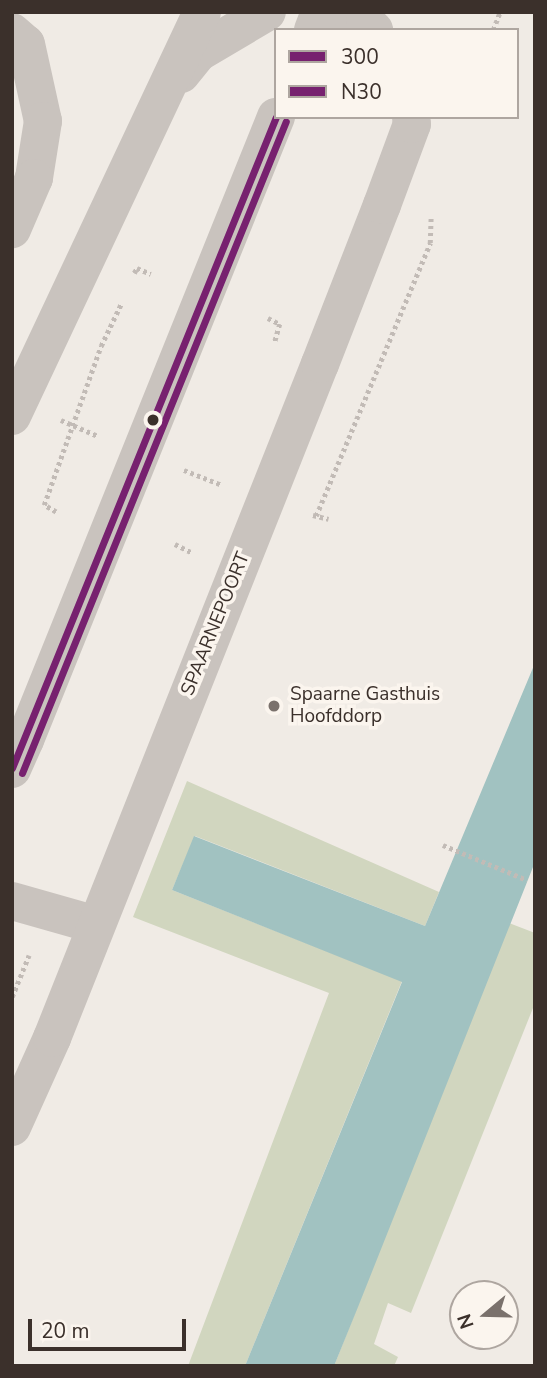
<!DOCTYPE html>
<style>
body{margin:0}
#map{position:relative;width:547px;height:1378px;overflow:hidden;background:#f0ebe5;font-family:"Nunito Sans",sans-serif}
div>[style]{position:absolute}
.green>*{inset:0;background:#d1d6bf}
.water>*{inset:0;background:#a1c2c1}
.path>*{height:4.5px;margin-top:-2.25px;transform-origin:0;background:repeating-linear-gradient(90deg,#c2bbb6 0 3.5px,transparent 0 7px)}
.minor>*{height:38px;margin:-19px;padding:0 19px;transform-origin:19px;border-radius:19px;background:#c9c3be}
.minor-bridge>*{height:38px;margin:-19px;padding:0 19px;transform-origin:19px;border-radius:19px;background:#c9c3be}
.bus-1>*{height:7px;margin:-3.5px;padding:0 3.5px;transform-origin:3.5px;border-radius:3.5px;background:#77216f}
.bus-2>*{height:7px;margin:-3.5px;padding:0 3.5px;transform-origin:3.5px;border-radius:3.5px;background:#77216f}
.dots>*{width:19px;height:19px;translate:-50% -50%;box-sizing:border-box;border:4px solid #fbf5ee;border-radius:50%}
span{translate:-50% -50%;white-space:nowrap;text-align:center;line-height:1.15;-webkit-text-stroke:7px #fbf5ee;paint-order:stroke}
.street-label{font-size:19px;color:#3b302b}
.poi-label{font-size:19px;color:#3b302b}
.left{translate:0 -50%;text-align:left}
.frame{position:absolute;inset:0;border:14px solid #3b302b;pointer-events:none}
.legend{position:absolute;left:274px;top:28px;width:245px;height:91px;box-sizing:border-box;background:#fbf5ee;border:2px solid #aea6a0;margin:0;padding:9px 12px;list-style:none;font-size:21px;color:#3b302b}
.legend li{display:flex;align-items:center;gap:14px;height:35px}
.legend b{width:35px;border:2px solid #aea6a0}
.north{position:absolute;left:449px;top:1280px;width:70px;height:70px;box-sizing:border-box;background:#fbf5ee;border:2px solid #aea6a0;border-radius:50%;rotate:251deg;font-size:19px;font-weight:700;line-height:28px;text-align:center;color:#3b302b}
.north::after{content:'';display:block;margin:auto;width:24px;height:32px;background:#7a716c;clip-path:polygon(50% 0,100% 100%,50% 72%,0 100%)}
.scale{position:absolute;left:28px;top:1319px;width:158px;height:32px;box-sizing:border-box;border:4px solid #3b302b;border-top:0;padding-left:9px;font-size:21px;line-height:24px;white-space:nowrap;color:#3b302b;-webkit-text-stroke:5px #fbf5ee;paint-order:stroke}
</style>
<div id="map">
<div class="green">
<i style="clip-path:polygon(187px 781px,439px 892px,425px 926px,195px 836px,172px 890px,402px 981px,245px 1366px,188px 1366px,329px 993px,133px 917px)"></i>
<i style="clip-path:polygon(509px 923px,535px 933px,535px 1003px,411px 1313px,388px 1303px,374px 1344px,398px 1357px,394px 1366px,334px 1366px)"></i>
</div>
<div class="water">
<i style="clip-path:polygon(535px 663px,535px 862px,358px 1307px,334px 1366px,245px 1366px,402px 982px,172px 890px,194px 836px,425px 926px)"></i>
</div>
<div class="path">
<i style="left:493px;top:30px;width:19px;rotate:-69deg"></i>
<i style="left:134px;top:273px;width:6px;rotate:-59deg"></i>
<i style="left:137px;top:268px;width:15px;rotate:23deg"></i>
<i style="left:268px;top:318px;width:13px;rotate:27deg"></i>
<i style="left:280px;top:324px;width:19px;rotate:106deg"></i>
<i style="left:61px;top:420px;width:40px;rotate:23.4deg"></i>
<i style="left:184px;top:470px;width:41px;rotate:21.5deg"></i>
<i style="left:56px;top:512px;width:14px;rotate:-150deg"></i>
<i style="left:44px;top:505px;width:169px;rotate:-70.3deg"></i>
<i style="left:101px;top:346px;width:47px;rotate:-64.5deg"></i>
<i style="left:313px;top:515px;width:16px;rotate:14deg"></i>
<i style="left:316px;top:516px;width:296px;rotate:-67.3deg"></i>
<i style="left:430px;top:243px;width:28px;rotate:-88deg"></i>
<i style="left:175px;top:544px;width:20px;rotate:27deg"></i>
<i style="left:443px;top:845px;width:91px;rotate:22.6deg"></i>
<i style="left:12px;top:997px;width:45px;rotate:-68deg"></i>
</div>
<div class="minor">
<i style="left:344px;top:12px;width:23px;rotate:23deg"></i>
<i style="left:365px;top:21px;width:13px;rotate:45deg"></i>
<i style="left:313px;top:30px;width:19px;rotate:-69deg"></i>
<i style="left:12px;top:32px;width:18px;rotate:41deg"></i>
<i style="left:26px;top:44px;width:79px;rotate:77.6deg"></i>
<i style="left:43px;top:121px;width:58px;rotate:99deg"></i>
<i style="left:34px;top:178px;width:56px;rotate:113.3deg"></i>
<i style="left:181px;top:74px;width:27px;rotate:-51deg"></i>
<i style="left:198px;top:53px;width:80px;rotate:-30.7deg"></i>
<i style="left:12px;top:416px;width:446px;rotate:-64.8deg"></i>
<i style="left:12px;top:769px;width:32px;rotate:-66deg"></i>
<i style="left:12px;top:901px;width:87px;rotate:15.9deg"></i>
<i style="left:12px;top:1127px;width:98px;rotate:-65.8deg"></i>
<i style="left:52px;top:1038px;width:725px;rotate:-68.32deg"></i>
<i style="left:320px;top:364px;width:171px;rotate:-68.7deg"></i>
<i style="left:382px;top:205px;width:86px;rotate:-69.7deg"></i>
<i style="left:412px;top:124px;width:7px;rotate:-98deg"></i>
</div>
<div class="minor-bridge">
<i style="left:25px;top:740px;width:672px;rotate:-68.06deg"></i>
</div>
<div class="bus-1">
<i style="left:12px;top:768px;width:702px;rotate:-67.93deg"></i>
</div>
<div class="bus-2">
<i style="left:22px;top:773px;width:703px;rotate:-67.96deg"></i>
</div>
<div class="dots">
<i style="left:153px;top:420px;background:#3b302b"></i>
<i style="left:274px;top:706px;background:#7a716c"></i>
</div>
<div class="street-label">
<span style="left:216px;top:624px;rotate:-68deg">SPAARNEPOORT</span>
</div>
<div class="poi-label">
<span class="left" style="left:290px;top:706px">Spaarne Gasthuis<br>Hoofddorp</span>
</div>
<div class="frame"></div>
<ul class="legend">
<li><b style="height:9px;background:#77216f"></b>300</li>
<li><b style="height:9px;background:#77216f"></b>N30</li>
</ul>
<div class="north">N</div>
<div class="scale">20 m</div>
</div>
